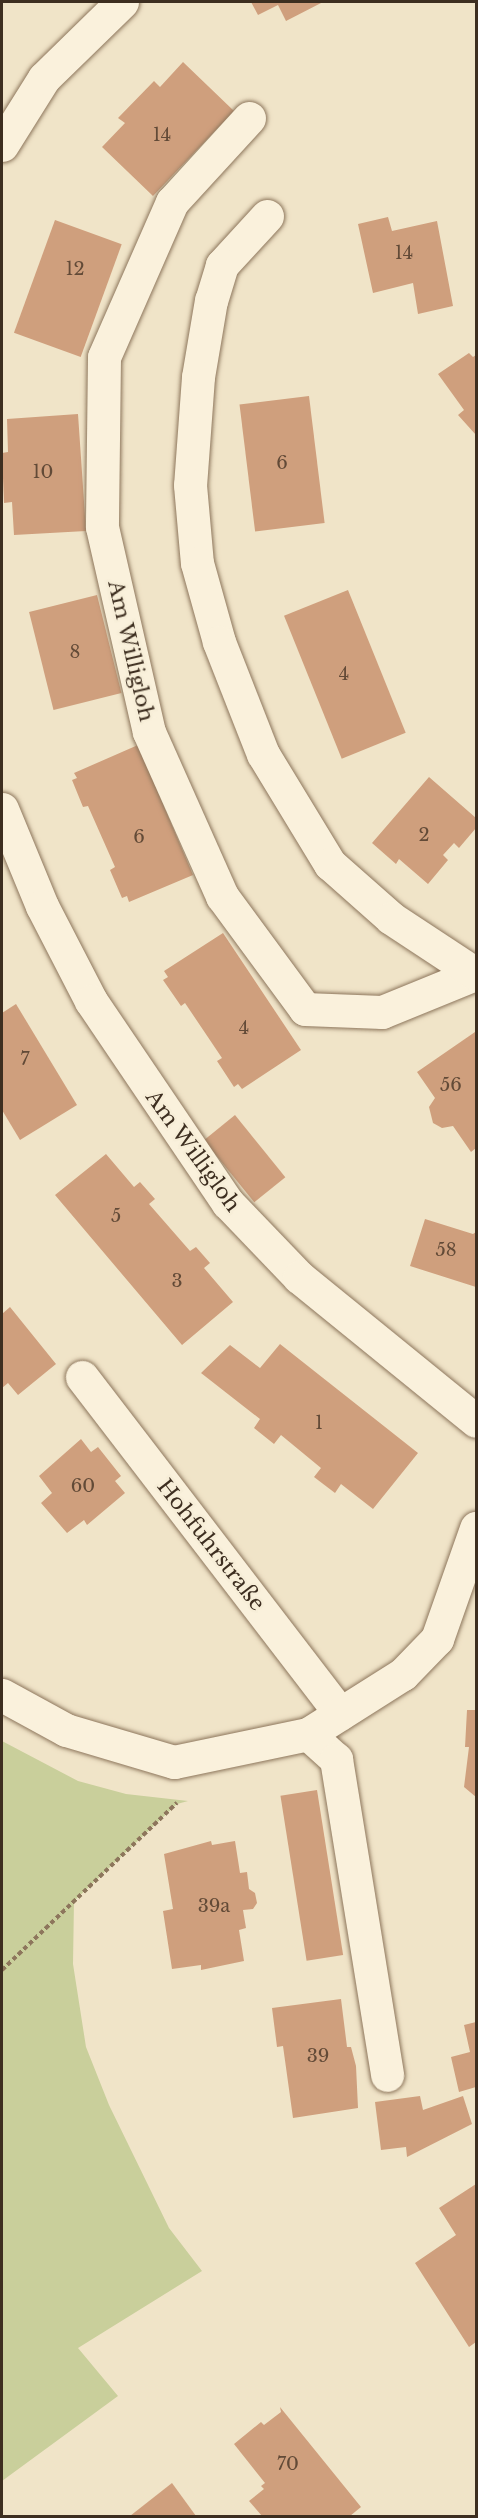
<!DOCTYPE html>
<meta charset="utf-8">
<style>
body{margin:0}
#map{position:relative;width:478px;height:2518px;overflow:hidden;background:#f0e4c8;font-family:"Libre Baskerville",serif}
div>[style]{position:absolute}
.green>*{inset:0;background:#c9cf9b}
.building>*{inset:0;background:#cf9f7d;transform-origin:0 0}
.path>*{height:4px;margin-top:-2px;transform-origin:0;background:repeating-linear-gradient(90deg,#8d765c 0 4.5px,transparent 0 7.5px)}
.roads{filter:drop-shadow(0 0 2px #8d765c) drop-shadow(0 0 2px #8d765c)}
.minor>*{height:33px;margin:-16.5px;padding:0 16.5px;transform-origin:16.5px;border-radius:16.5px;background:#faf1dc}
span{translate:-50% -50%;white-space:nowrap;text-align:center;line-height:1.15;-webkit-text-stroke:5px #f7eed8;paint-order:stroke}
.number-label{font-size:18px;color:#624a37}
.number-label span{-webkit-text-stroke-width:0}
.street-label{font-size:21px;color:#3d2e20}
.frame{position:absolute;inset:0;border:3px solid #3d2e20;pointer-events:none}
</style>
<div id="map">
<div class="green">
<i style="clip-path:polygon(2px 1741px,78px 1781px,126px 1794px,188px 1801px,177px 1804px,74px 1901px,73px 1964px,86px 2047px,109px 2105px,169px 2228px,202px 2271px,78px 2348px,118px 2396px,2px 2481px)"></i>
</div>
<div class="building">
<i style="clip-path:polygon(251px 2px,323px 2px,286px 21px,278px 5px,258px 15px)"></i>
<i style="clip-path:polygon(183px 62px,234px 111px,153px 196px,102px 147px,125px 123px,118px 118px,154px 81px,160px 87px)"></i>
<i style="clip-path:polygon(388px 217px,392px 231px,437px 221px,453px 306px,418px 314px,413px 283px,373px 293px,358px 224px)"></i>
<i style="left:55px;top:220px;width:71px;height:120px;rotate:20deg"></i>
<i style="clip-path:polygon(469px 353px,473px 357px,476px 355px,476px 435px,458px 415px,464px 410px,438px 374px)"></i>
<i style="left:309px;top:396px;width:128px;height:70px;rotate:83deg"></i>
<i style="clip-path:polygon(78px 414px,86px 531px,14px 535px,12px 502px,4px 503px,2px 453px,8px 452px,7px 419px)"></i>
<i style="left:348px;top:590px;width:154px;height:69px;rotate:68deg"></i>
<i style="left:97px;top:595px;width:101px;height:70px;rotate:76deg"></i>
<i style="clip-path:polygon(138px 745px,193px 875px,129px 902px,127px 896px,122px 898px,110px 870px,115px 867px,88px 806px,83px 807px,72px 780px,77px 778px,74px 773px)"></i>
<i style="clip-path:polygon(429px 777px,476px 818px,476px 828px,459px 848px,454px 843px,443px 855px,448px 860px,428px 884px,399px 859px,396px 864px,372px 843px)"></i>
<i style="clip-path:polygon(223px 933px,301px 1050px,242px 1089px,238px 1084px,234px 1087px,217px 1061px,222px 1058px,185px 1003px,181px 1006px,163px 980px,168px 977px,164px 971px)"></i>
<i style="clip-path:polygon(16px 1004px,77px 1105px,20px 1140px,2px 1110px,2px 1013px)"></i>
<i style="clip-path:polygon(475px 1032px,476px 1148px,471px 1152px,453px 1126px,442px 1128px,433px 1123px,429px 1107px,435px 1098px,417px 1072px)"></i>
<i style="left:235px;top:1115px;width:80px;height:40px;rotate:51deg"></i>
<i style="clip-path:polygon(106px 1154px,134px 1187px,140px 1182px,155px 1199px,149px 1204px,190px 1251px,196px 1247px,210px 1263px,204px 1268px,233px 1302px,182px 1345px,55px 1195px)"></i>
<i style="clip-path:polygon(425px 1219px,473px 1234px,476px 1232px,476px 1287px,410px 1266px)"></i>
<i style="clip-path:polygon(10px 1307px,56px 1364px,18px 1395px,8px 1383px,2px 1388px,2px 1314px)"></i>
<i style="clip-path:polygon(280px 1344px,418px 1453px,373px 1509px,341px 1484px,335px 1493px,314px 1477px,321px 1468px,281px 1435px,274px 1444px,254px 1428px,260px 1419px,201px 1373px,230px 1345px,260px 1368px)"></i>
<i style="clip-path:polygon(81px 1439px,91px 1452px,98px 1447px,121px 1476px,115px 1481px,125px 1493px,87px 1525px,84px 1520px,67px 1533px,41px 1503px,52px 1493px,39px 1476px)"></i>
<i style="clip-path:polygon(467px 1710px,476px 1710px,476px 1797px,464px 1787px,469px 1747px,465px 1747px)"></i>
<i style="left:317px;top:1790px;width:167px;height:37px;rotate:81deg"></i>
<i style="clip-path:polygon(211px 1841px,212px 1845px,235px 1841px,240px 1873px,247px 1872px,249px 1889px,255px 1893px,257px 1903px,253px 1909px,243px 1910px,246px 1928px,239px 1930px,244px 1961px,201px 1970px,201px 1965px,172px 1969px,163px 1911px,173px 1909px,164px 1854px)"></i>
<i style="clip-path:polygon(341px 1999px,347px 2047px,351px 2047px,356px 2066px,358px 2108px,293px 2118px,283px 2046px,277px 2047px,272px 2008px)"></i>
<i style="clip-path:polygon(476px 2022px,476px 2087px,459px 2092px,451px 2057px,470px 2052px,464px 2025px)"></i>
<i style="clip-path:polygon(420px 2096px,423px 2110px,463px 2096px,472px 2124px,407px 2157px,406px 2147px,381px 2150px,375px 2102px)"></i>
<i style="clip-path:polygon(476px 2184px,476px 2342px,469px 2347px,415px 2263px,456px 2235px,439px 2208px)"></i>
<i style="clip-path:polygon(280px 2407px,361px 2507px,350px 2516px,262px 2516px,249px 2501px,264px 2489px,261px 2486px,265px 2483px,234px 2444px,261px 2422px,264px 2425px,281px 2412px)"></i>
<i style="clip-path:polygon(172px 2483px,196px 2516px,130px 2516px)"></i>
</div>
<div class="path">
<i style="left:2px;top:1970px;width:242px;rotate:-43.7deg"></i>
</div>
<div class="roads">
<div class="minor">
<i style="left:249px;top:118px;width:114px;rotate:132.5deg"></i>
<i style="left:172px;top:202px;width:169px;rotate:113.7deg"></i>
<i style="left:104px;top:357px;width:170px;rotate:90.7deg"></i>
<i style="left:102px;top:527px;width:210px;rotate:77.1deg"></i>
<i style="left:149px;top:732px;width:180px;rotate:66deg"></i>
<i style="left:222px;top:896px;width:140px;rotate:53.7deg"></i>
<i style="left:305px;top:1009px;width:77px;rotate:2.2deg"></i>
<i style="left:382px;top:1012px;width:100px;rotate:-22.2deg"></i>
<i style="left:2px;top:145px;width:79px;rotate:-57.9deg"></i>
<i style="left:44px;top:78px;width:109px;rotate:-44.3deg"></i>
<i style="left:267px;top:216px;width:67px;rotate:132.6deg"></i>
<i style="left:222px;top:265px;width:37px;rotate:107deg"></i>
<i style="left:211px;top:300px;width:78px;rotate:99.6deg"></i>
<i style="left:198px;top:377px;width:108px;rotate:94.2deg"></i>
<i style="left:190px;top:485px;width:78px;rotate:84.9deg"></i>
<i style="left:197px;top:563px;width:82px;rotate:74.4deg"></i>
<i style="left:219px;top:642px;width:120px;rotate:68.6deg"></i>
<i style="left:263px;top:754px;width:129px;rotate:58.7deg"></i>
<i style="left:330px;top:864px;width:81px;rotate:41.5deg"></i>
<i style="left:391px;top:918px;width:102px;rotate:33.4deg"></i>
<i style="left:2px;top:809px;width:105px;rotate:67.6deg"></i>
<i style="left:42px;top:906px;width:107px;rotate:62.7deg"></i>
<i style="left:91px;top:1001px;width:244px;rotate:55.9deg"></i>
<i style="left:228px;top:1203px;width:103px;rotate:46.2deg"></i>
<i style="left:299px;top:1277px;width:228px;rotate:39.1deg"></i>
<i style="left:82px;top:1377px;width:424px;rotate:52.5deg"></i>
<i style="left:2px;top:1695px;width:73px;rotate:28.7deg"></i>
<i style="left:66px;top:1730px;width:113px;rotate:16.5deg"></i>
<i style="left:174px;top:1762px;width:137px;rotate:-11.8deg"></i>
<i style="left:308px;top:1734px;width:112px;rotate:-32.3deg"></i>
<i style="left:403px;top:1674px;width:49px;rotate:-45.8deg"></i>
<i style="left:437px;top:1639px;width:118px;rotate:-70.6deg"></i>
<i style="left:308px;top:1734px;width:38px;rotate:42deg"></i>
<i style="left:336px;top:1759px;width:320px;rotate:80.8deg"></i>
</div>
</div>
<div class="number-label">
<span style="left:162px;top:135px">14</span>
<span style="left:404px;top:253px">14</span>
<span style="left:75px;top:269px">12</span>
<span style="left:282px;top:463px">6</span>
<span style="left:43px;top:472px">10</span>
<span style="left:75px;top:652px">8</span>
<span style="left:344px;top:674px">4</span>
<span style="left:424px;top:835px">2</span>
<span style="left:139px;top:837px">6</span>
<span style="left:244px;top:1028px">4</span>
<span style="left:25px;top:1059px">7</span>
<span style="left:451px;top:1085px">56</span>
<span style="left:116px;top:1216px">5</span>
<span style="left:446px;top:1250px">58</span>
<span style="left:177px;top:1281px">3</span>
<span style="left:319px;top:1423px">1</span>
<span style="left:83px;top:1486px">60</span>
<span style="left:214px;top:1906px">39a</span>
<span style="left:318px;top:2056px">39</span>
<span style="left:288px;top:2464px">70</span>
</div>
<div class="street-label">
<span style="left:131px;top:651px;rotate:77deg">Am Willigloh</span>
<span style="left:193px;top:1151px;rotate:54deg">Am Willigloh</span>
<span style="left:211px;top:1545px;rotate:52deg">Hohfuhrstraße</span>
</div>
<div class="frame"></div>
</div>
